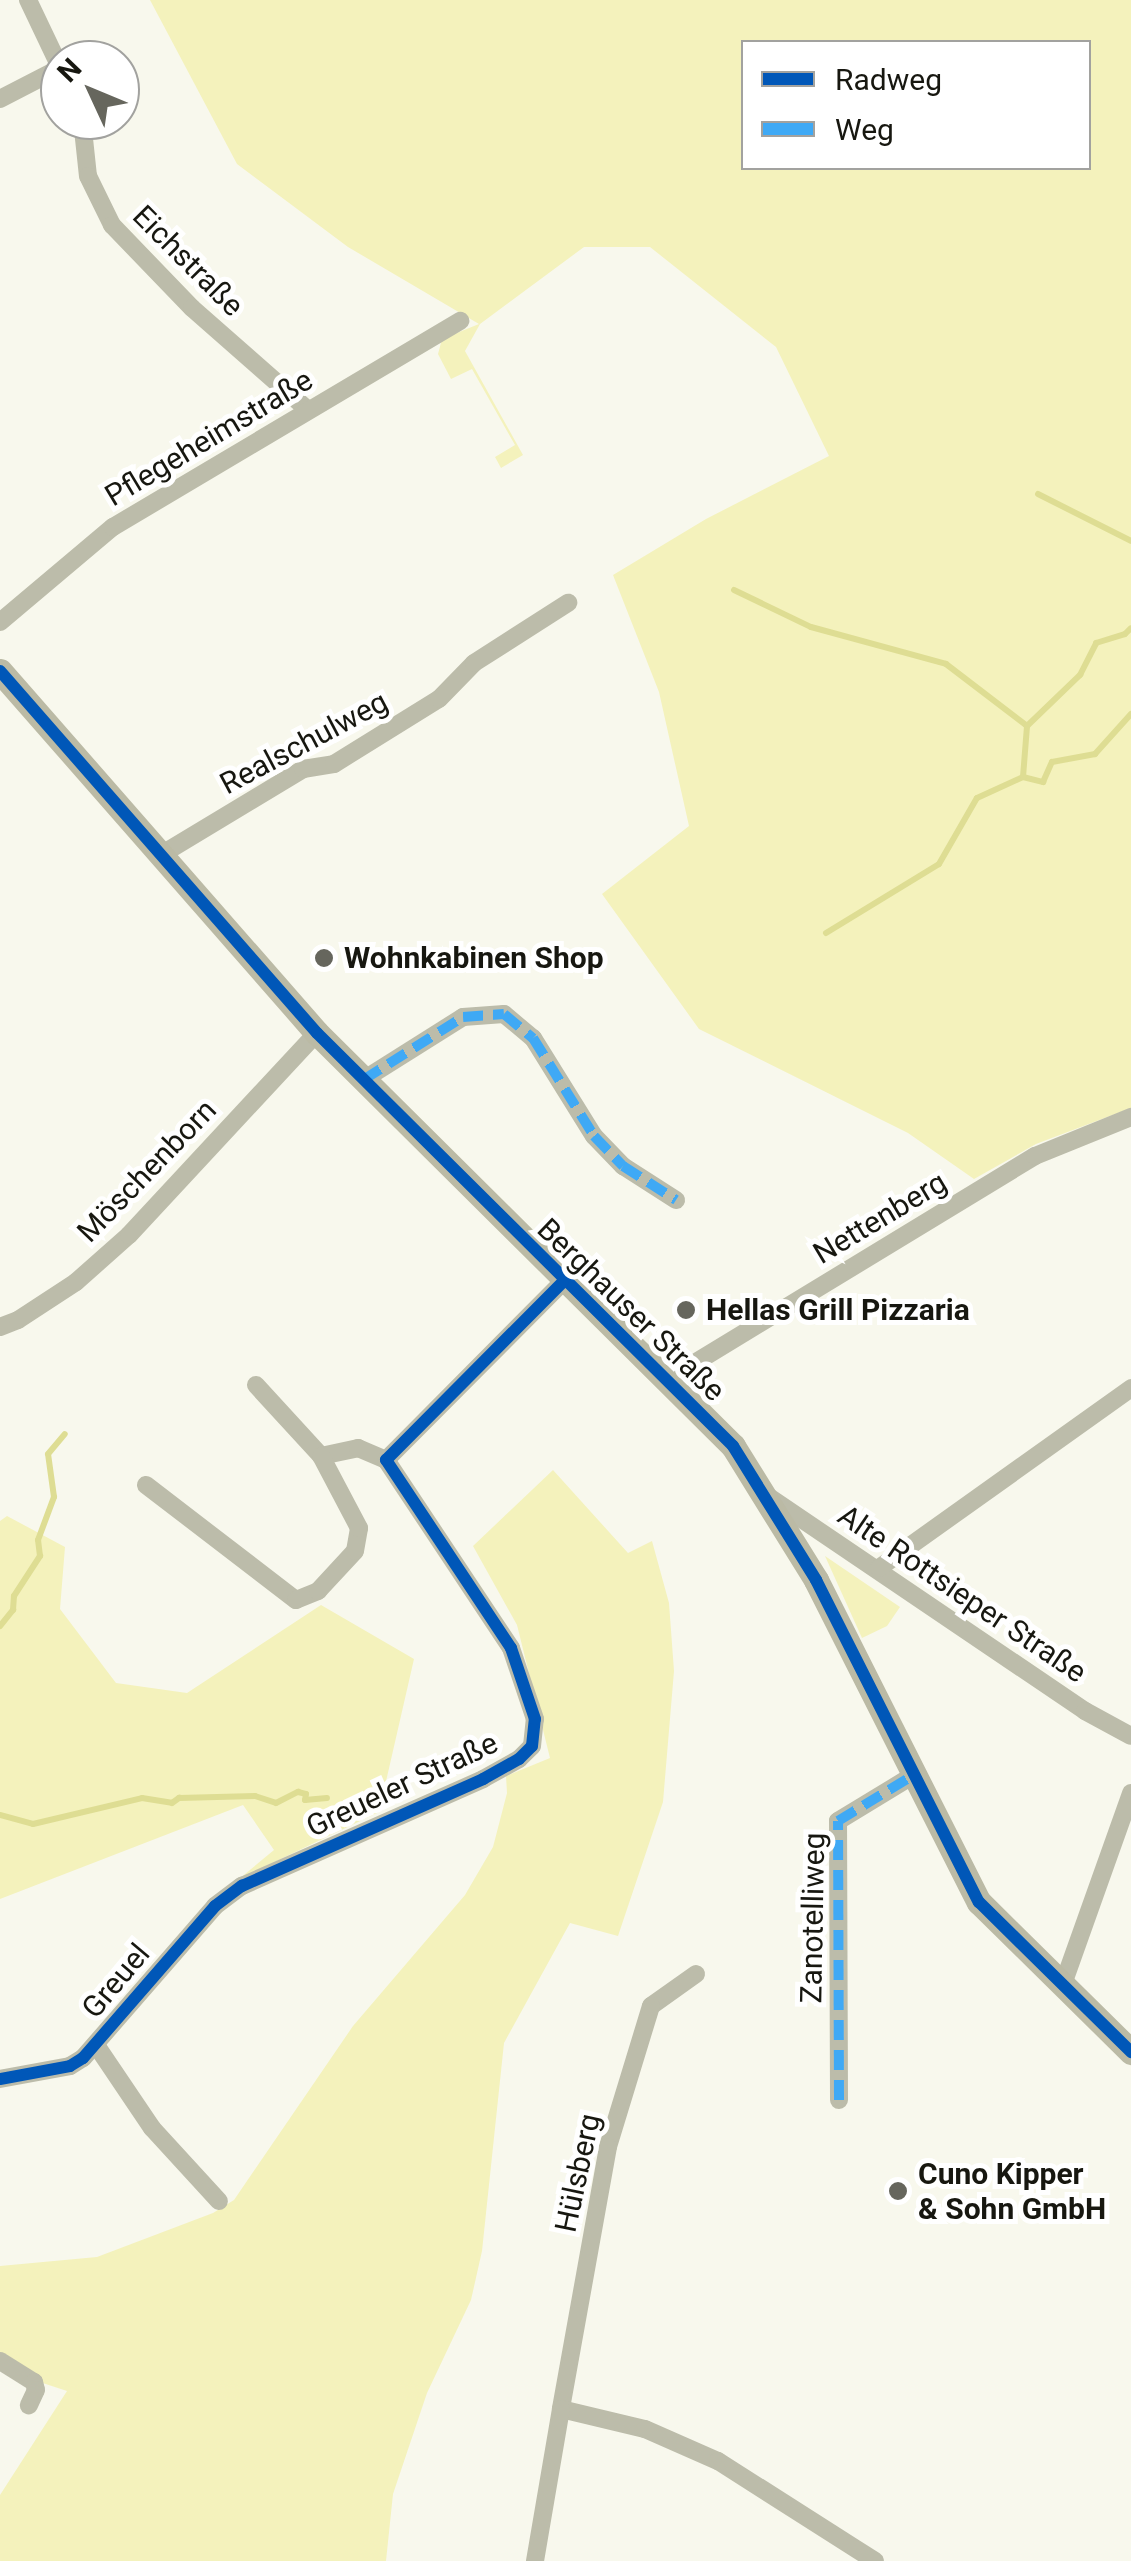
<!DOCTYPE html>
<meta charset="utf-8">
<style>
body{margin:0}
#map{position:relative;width:1131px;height:2561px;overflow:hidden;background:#f8f8ed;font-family:Roboto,sans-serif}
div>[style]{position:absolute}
.green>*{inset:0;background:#f4f2bc}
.stream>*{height:6px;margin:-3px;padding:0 3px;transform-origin:3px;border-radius:3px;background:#dedd93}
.street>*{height:18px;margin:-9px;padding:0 9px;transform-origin:9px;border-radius:9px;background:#bcbcaa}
.secondary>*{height:25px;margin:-12.5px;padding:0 12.5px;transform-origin:12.5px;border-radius:12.5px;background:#bbbaa5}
.quiet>*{height:10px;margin-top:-5px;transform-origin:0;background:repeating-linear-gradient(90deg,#3fa9f5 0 20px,transparent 0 30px)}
.cycleway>*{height:12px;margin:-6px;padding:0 6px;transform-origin:6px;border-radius:6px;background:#0057b8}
.dots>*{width:28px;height:28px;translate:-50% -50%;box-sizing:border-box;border:5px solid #fff;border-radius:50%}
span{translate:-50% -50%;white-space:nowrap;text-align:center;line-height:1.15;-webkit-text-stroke:10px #fff;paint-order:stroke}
.street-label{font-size:30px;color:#171710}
.poi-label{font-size:30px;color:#171710;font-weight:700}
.left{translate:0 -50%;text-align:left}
.legend{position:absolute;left:741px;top:40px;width:350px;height:130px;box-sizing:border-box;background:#fff;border:2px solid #a2a29f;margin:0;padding:12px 18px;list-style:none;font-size:30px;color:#171710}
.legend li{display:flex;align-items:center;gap:20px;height:50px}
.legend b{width:50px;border:2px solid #a2a29f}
.north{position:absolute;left:40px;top:40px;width:100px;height:100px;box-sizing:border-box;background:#fff;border:2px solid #a2a29f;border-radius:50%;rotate:314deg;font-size:28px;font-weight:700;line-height:40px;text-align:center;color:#171710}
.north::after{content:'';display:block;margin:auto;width:35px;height:45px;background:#66665d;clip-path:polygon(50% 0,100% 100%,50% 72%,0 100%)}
</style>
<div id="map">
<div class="green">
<i style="clip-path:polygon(evenodd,150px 0,1131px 0,1131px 1108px,1036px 1144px,974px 1179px,908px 1133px,699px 1029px,602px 894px,689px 826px,659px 692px,613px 575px,706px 519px,829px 456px,776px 347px,650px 247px,584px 247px,480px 324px,465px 351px,523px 455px,501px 468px,495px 457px,515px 445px,472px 369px,451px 379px,438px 354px,442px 339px,479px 324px,348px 247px,237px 164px,150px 0,744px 42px,1088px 42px,1088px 168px,744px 168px,744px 42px)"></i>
<i style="clip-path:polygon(553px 1470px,628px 1553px,652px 1541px,669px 1603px,674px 1671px,663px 1802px,618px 1936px,570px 1923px,504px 2043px,482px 2251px,471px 2300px,427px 2393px,393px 2494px,386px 2561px,0 2561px,0 2495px,67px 2391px,0 2369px,0 2266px,97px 2257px,213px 2213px,234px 2200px,353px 2026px,465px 1895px,493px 1847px,507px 1793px,506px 1776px,550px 1758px,517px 1625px,473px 1546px)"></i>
<i style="clip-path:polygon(7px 1516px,65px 1547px,60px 1609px,116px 1683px,187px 1693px,321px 1605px,414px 1659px,379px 1812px,239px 1879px,274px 1850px,243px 1805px,0 1899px,0 1521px)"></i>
<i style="clip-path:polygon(825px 1556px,900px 1607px,887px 1626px,862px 1638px)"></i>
</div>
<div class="stream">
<i style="left:1038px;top:494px;width:104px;rotate:26.8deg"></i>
<i style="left:734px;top:590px;width:85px;rotate:25.7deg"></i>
<i style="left:811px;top:627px;width:140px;rotate:15.3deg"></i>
<i style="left:946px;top:664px;width:102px;rotate:37.4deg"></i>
<i style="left:1023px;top:777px;width:21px;rotate:14deg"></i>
<i style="left:1043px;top:782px;width:22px;rotate:-66deg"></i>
<i style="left:1052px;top:762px;width:44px;rotate:-10.5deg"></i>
<i style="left:1095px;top:754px;width:54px;rotate:-48deg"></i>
<i style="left:826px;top:933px;width:132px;rotate:-31.4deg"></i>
<i style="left:939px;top:864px;width:76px;rotate:-60.1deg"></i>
<i style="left:977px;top:798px;width:51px;rotate:-24.5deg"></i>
<i style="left:1023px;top:777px;width:51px;rotate:-85.5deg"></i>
<i style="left:1027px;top:726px;width:74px;rotate:-43.9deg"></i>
<i style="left:1080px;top:675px;width:36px;rotate:-63deg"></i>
<i style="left:1096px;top:643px;width:30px;rotate:-17deg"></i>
<i style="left:1125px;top:634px;width:8px;rotate:-45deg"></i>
<i style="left:0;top:1626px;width:21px;rotate:-51deg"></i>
<i style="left:13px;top:1610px;width:14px;rotate:-86deg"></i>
<i style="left:14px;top:1596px;width:48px;rotate:-57deg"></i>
<i style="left:40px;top:1556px;width:16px;rotate:-97deg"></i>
<i style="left:38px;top:1540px;width:46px;rotate:-69.6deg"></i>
<i style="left:54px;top:1497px;width:43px;rotate:-97.9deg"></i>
<i style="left:48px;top:1454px;width:26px;rotate:-50deg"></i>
<i style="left:0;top:1815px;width:34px;rotate:15deg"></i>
<i style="left:33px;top:1824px;width:112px;rotate:-13.4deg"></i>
<i style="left:142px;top:1798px;width:30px;rotate:9deg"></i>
<i style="left:172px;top:1803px;width:9px;rotate:-36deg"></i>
<i style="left:179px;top:1798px;width:76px;rotate:-1.5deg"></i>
<i style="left:255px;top:1796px;width:22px;rotate:18deg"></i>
<i style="left:276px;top:1803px;width:25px;rotate:-27deg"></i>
<i style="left:298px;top:1792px;width:8px;rotate:14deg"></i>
<i style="left:306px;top:1794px;width:6px;rotate:99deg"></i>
<i style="left:305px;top:1800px;width:22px;rotate:-5deg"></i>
</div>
<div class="street">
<i style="left:28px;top:0;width:74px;rotate:64.5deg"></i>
<i style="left:0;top:99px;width:68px;rotate:-27.3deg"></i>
<i style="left:82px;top:120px;width:56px;rotate:83.9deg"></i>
<i style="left:88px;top:176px;width:55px;rotate:63.9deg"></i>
<i style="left:112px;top:225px;width:115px;rotate:46.1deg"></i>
<i style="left:192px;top:308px;width:154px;rotate:41.3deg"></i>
<i style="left:0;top:622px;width:148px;rotate:-40.1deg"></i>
<i style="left:113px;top:527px;width:404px;rotate:-30.7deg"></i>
<i style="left:159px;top:856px;width:168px;rotate:-31.1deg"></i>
<i style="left:303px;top:769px;width:31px;rotate:-9deg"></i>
<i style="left:334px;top:764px;width:123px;rotate:-31.8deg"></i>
<i style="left:439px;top:699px;width:50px;rotate:-45.8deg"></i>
<i style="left:474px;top:663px;width:112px;rotate:-32.6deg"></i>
<i style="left:363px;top:1080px;width:118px;rotate:-32.2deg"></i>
<i style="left:463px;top:1017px;width:41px;rotate:-4.2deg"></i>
<i style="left:504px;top:1014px;width:38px;rotate:40deg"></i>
<i style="left:533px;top:1038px;width:115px;rotate:58.1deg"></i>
<i style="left:594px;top:1136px;width:42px;rotate:46deg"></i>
<i style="left:623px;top:1166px;width:63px;rotate:32.7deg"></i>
<i style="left:0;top:1327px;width:19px;rotate:-21deg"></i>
<i style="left:18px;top:1320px;width:69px;rotate:-33.2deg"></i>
<i style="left:76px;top:1282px;width:71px;rotate:-41.6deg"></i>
<i style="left:129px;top:1235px;width:276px;rotate:-47.1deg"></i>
<i style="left:665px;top:1381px;width:433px;rotate:-31.3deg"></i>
<i style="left:1035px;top:1156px;width:104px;rotate:-22.1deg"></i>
<i style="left:256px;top:1385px;width:96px;rotate:47.5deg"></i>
<i style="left:321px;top:1456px;width:38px;rotate:-12deg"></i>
<i style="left:358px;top:1448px;width:30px;rotate:23deg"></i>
<i style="left:146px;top:1485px;width:189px;rotate:37.5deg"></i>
<i style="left:296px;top:1600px;width:24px;rotate:-22deg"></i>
<i style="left:318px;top:1591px;width:54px;rotate:-47.2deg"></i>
<i style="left:355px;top:1551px;width:23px;rotate:-80deg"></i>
<i style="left:359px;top:1528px;width:81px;rotate:-117.8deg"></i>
<i style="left:769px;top:1497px;width:382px;rotate:34.1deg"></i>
<i style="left:1085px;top:1711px;width:52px;rotate:28.5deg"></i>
<i style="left:879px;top:1568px;width:310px;rotate:-35.5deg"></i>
<i style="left:696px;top:1974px;width:55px;rotate:144.6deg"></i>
<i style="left:651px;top:2006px;width:147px;rotate:107deg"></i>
<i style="left:608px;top:2147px;width:266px;rotate:100.2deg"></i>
<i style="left:561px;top:2409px;width:86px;rotate:13.4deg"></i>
<i style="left:645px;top:2429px;width:80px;rotate:23.7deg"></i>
<i style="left:718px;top:2461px;width:186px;rotate:32.5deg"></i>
<i style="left:1062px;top:1987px;width:206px;rotate:-70.4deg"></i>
<i style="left:96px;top:2045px;width:100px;rotate:56deg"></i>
<i style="left:152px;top:2128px;width:99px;rotate:47.5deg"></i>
<i style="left:0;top:2079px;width:71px;rotate:-10.5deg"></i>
<i style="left:70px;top:2066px;width:15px;rotate:-32deg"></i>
<i style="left:83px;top:2058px;width:201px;rotate:-49deg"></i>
<i style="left:215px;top:1906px;width:34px;rotate:-37deg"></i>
<i style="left:242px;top:1886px;width:264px;rotate:-23.9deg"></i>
<i style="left:483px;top:1779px;width:41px;rotate:-29.1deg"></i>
<i style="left:519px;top:1759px;width:18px;rotate:-45deg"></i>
<i style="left:532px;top:1746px;width:27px;rotate:-84deg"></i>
<i style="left:535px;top:1719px;width:75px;rotate:-108.7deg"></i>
<i style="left:511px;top:1648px;width:226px;rotate:-123.6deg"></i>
<i style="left:386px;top:1460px;width:251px;rotate:-45.2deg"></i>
<i style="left:839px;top:2100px;width:279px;rotate:-90.2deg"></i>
<i style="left:838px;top:1821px;width:87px;rotate:-31.3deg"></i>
<i style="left:0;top:2361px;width:40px;rotate:32deg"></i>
<i style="left:34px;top:2382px;width:8px;rotate:76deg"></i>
<i style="left:36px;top:2390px;width:17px;rotate:115deg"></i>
<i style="left:535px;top:2561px;width:154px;rotate:-80.3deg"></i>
</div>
<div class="secondary">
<i style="left:0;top:671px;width:481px;rotate:48.8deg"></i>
<i style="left:317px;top:1033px;width:586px;rotate:44.79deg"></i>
<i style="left:733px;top:1446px;width:158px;rotate:58.2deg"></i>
<i style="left:816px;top:1580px;width:361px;rotate:63.2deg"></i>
<i style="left:979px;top:1902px;width:214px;rotate:44.6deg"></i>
</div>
<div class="quiet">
<i style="left:363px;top:1080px;width:118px;rotate:-32.2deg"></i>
<i style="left:463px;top:1017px;width:41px;rotate:-4.2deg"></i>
<i style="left:504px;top:1014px;width:38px;rotate:40deg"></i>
<i style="left:533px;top:1038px;width:115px;rotate:58.1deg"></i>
<i style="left:594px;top:1136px;width:42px;rotate:46deg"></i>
<i style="left:623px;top:1166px;width:63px;rotate:32.7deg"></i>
<i style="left:839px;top:2100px;width:279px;rotate:-90.2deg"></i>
<i style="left:838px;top:1821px;width:87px;rotate:-31.3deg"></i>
</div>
<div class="cycleway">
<i style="left:0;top:671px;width:481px;rotate:48.8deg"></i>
<i style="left:317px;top:1033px;width:586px;rotate:44.79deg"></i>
<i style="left:733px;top:1446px;width:158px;rotate:58.2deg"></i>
<i style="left:816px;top:1580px;width:361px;rotate:63.2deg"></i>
<i style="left:979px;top:1902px;width:214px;rotate:44.6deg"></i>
<i style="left:0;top:2079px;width:71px;rotate:-10.5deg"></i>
<i style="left:70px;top:2066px;width:15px;rotate:-32deg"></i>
<i style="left:83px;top:2058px;width:201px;rotate:-49deg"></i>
<i style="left:215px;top:1906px;width:34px;rotate:-37deg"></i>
<i style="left:242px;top:1886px;width:264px;rotate:-23.9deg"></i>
<i style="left:483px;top:1779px;width:41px;rotate:-29.1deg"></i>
<i style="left:519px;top:1759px;width:18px;rotate:-45deg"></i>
<i style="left:532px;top:1746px;width:27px;rotate:-84deg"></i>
<i style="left:535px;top:1719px;width:75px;rotate:-108.7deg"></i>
<i style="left:511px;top:1648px;width:226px;rotate:-123.6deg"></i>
<i style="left:386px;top:1460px;width:251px;rotate:-45.2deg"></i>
</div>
<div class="dots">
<i style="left:324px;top:958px;background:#66665d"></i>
<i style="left:686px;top:1310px;background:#66665d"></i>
<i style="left:898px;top:2191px;background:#66665d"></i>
</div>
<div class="street-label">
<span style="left:188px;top:261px;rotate:45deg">Eichstraße</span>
<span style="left:209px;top:438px;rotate:-31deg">Pflegeheimstraße</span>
<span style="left:304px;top:743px;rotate:-28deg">Realschulweg</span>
<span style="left:147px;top:1171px;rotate:-46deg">Möschenborn</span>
<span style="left:880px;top:1218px;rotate:-31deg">Nettenberg</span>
<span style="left:631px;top:1310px;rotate:44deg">Berghauser Straße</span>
<span style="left:962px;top:1594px;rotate:34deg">Alte Rottsieper Straße</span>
<span style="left:402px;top:1785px;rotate:-25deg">Greueler Straße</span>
<span style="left:813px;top:1918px;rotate:-89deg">Zanotelliweg</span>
<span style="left:116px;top:1981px;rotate:-50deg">Greuel</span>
<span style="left:578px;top:2173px;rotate:-78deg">Hülsberg</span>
</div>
<div class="poi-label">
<span class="left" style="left:344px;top:958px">Wohnkabinen Shop</span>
<span class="left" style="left:706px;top:1310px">Hellas Grill Pizzaria</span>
<span class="left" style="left:918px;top:2191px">Cuno Kipper<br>&amp; Sohn GmbH</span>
</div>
<ul class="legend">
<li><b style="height:12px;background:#0057b8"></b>Radweg</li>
<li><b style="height:12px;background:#3fa9f5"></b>Weg</li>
</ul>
<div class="north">N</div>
</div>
